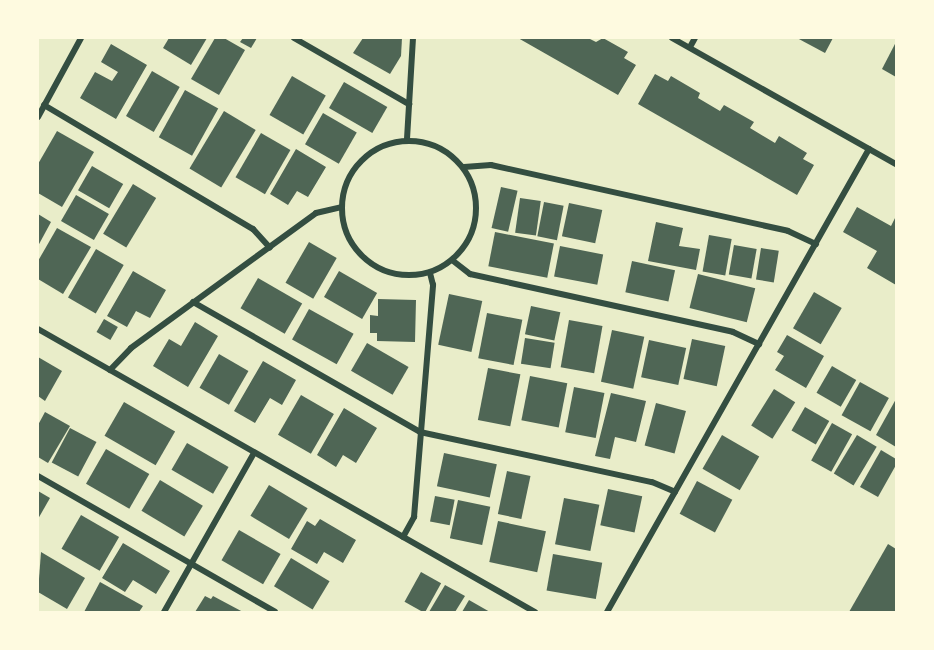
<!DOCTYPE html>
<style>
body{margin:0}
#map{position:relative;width:934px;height:650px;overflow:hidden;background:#e9edc9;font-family:"Source Serif 4",serif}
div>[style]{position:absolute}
.building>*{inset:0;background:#4f6655;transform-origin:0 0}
.minor>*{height:6px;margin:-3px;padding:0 3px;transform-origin:3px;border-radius:3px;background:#344e41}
.minor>.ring{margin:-3px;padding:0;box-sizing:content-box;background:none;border:6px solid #344e41;border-radius:50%}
span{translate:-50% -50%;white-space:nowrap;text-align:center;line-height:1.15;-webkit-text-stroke:6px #fefae0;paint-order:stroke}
.frame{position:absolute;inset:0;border:39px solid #fefae0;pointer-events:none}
</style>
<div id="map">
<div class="building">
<i style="clip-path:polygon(169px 38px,207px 38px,191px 65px,163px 48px)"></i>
<i style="clip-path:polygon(215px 38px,224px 38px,245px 50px,219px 95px,191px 79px)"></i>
<i style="clip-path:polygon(243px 38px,257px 38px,251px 48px,240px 42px)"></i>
<i style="clip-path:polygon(363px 38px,402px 38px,401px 56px,390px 74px,353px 53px)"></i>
<i style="clip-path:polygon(518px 38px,588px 38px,596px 42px,603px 38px,628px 52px,624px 58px,636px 65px,618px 95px)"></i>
<i style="clip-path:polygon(797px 38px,833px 38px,825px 53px)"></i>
<i style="clip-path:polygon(896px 42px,896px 77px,882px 69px)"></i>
<i style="clip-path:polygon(111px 44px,147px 65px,116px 119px,80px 98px,95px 72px,112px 81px,118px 72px,101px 62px)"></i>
<i style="left:152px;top:71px;width:32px;height:52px;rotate:30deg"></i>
<i style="clip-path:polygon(655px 74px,668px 81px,671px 76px,700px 93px,698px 98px,720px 111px,724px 105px,754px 122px,750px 128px,775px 143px,779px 136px,807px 153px,803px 159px,814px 165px,797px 195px,638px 104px)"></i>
<i style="left:292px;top:76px;width:39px;height:45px;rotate:30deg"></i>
<i style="left:344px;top:82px;width:50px;height:30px;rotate:30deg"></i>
<i style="left:185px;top:90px;width:38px;height:54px;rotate:29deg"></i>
<i style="left:224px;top:111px;width:37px;height:67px;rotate:31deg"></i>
<i style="left:323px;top:113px;width:39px;height:36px;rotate:30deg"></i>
<i style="clip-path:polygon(57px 131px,94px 152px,62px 207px,38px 193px,38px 164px)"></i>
<i style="left:261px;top:133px;width:34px;height:51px;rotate:30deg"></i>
<i style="clip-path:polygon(296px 149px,326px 167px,308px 197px,297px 191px,288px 205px,270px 194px)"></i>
<i style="left:92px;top:166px;width:36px;height:28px;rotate:30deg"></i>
<i style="left:133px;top:184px;width:27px;height:58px;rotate:31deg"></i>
<i style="left:501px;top:187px;width:17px;height:42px;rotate:13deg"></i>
<i style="left:76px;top:195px;width:38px;height:30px;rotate:30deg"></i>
<i style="left:520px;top:198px;width:21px;height:35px;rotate:8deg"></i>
<i style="left:544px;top:202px;width:20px;height:35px;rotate:11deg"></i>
<i style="left:569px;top:203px;width:34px;height:34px;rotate:12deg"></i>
<i style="clip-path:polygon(857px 207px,891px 226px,896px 216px,896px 285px,867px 268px,877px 251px,843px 232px)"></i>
<i style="clip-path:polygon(38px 214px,51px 222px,38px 246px)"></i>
<i style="clip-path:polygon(656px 222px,683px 228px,679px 246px,700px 249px,696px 270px,648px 261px)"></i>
<i style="clip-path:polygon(57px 228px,91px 247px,63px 294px,38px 279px,38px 261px)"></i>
<i style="left:495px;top:232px;width:60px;height:35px;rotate:11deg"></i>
<i style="left:709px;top:235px;width:23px;height:37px;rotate:10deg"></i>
<i style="left:309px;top:242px;width:32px;height:47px;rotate:30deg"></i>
<i style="left:734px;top:245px;width:23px;height:30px;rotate:10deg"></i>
<i style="left:560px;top:246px;width:44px;height:31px;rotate:11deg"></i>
<i style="left:761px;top:248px;width:18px;height:32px;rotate:9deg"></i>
<i style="left:96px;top:249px;width:32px;height:56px;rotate:30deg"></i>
<i style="left:632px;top:261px;width:44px;height:32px;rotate:12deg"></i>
<i style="clip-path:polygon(133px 271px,166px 290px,150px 318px,136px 311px,127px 327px,107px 316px)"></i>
<i style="left:339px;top:271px;width:44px;height:30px;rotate:30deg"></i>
<i style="left:698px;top:274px;width:59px;height:35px;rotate:14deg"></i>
<i style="left:258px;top:278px;width:51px;height:35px;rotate:30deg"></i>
<i style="left:814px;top:292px;width:32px;height:42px;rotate:30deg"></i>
<i style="left:449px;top:294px;width:34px;height:52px;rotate:12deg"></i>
<i style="clip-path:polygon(378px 299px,416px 300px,415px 342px,377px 341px,377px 333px,370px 333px,370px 315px,378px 316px)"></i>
<i style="left:531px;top:306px;width:30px;height:29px;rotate:12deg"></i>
<i style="left:309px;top:309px;width:51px;height:35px;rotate:29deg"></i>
<i style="left:487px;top:313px;width:36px;height:46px;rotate:11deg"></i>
<i style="left:104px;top:319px;width:16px;height:15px;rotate:30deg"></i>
<i style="left:569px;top:320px;width:34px;height:48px;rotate:10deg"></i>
<i style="clip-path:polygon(195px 322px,218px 336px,188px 387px,153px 366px,169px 339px,181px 346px)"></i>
<i style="left:612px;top:330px;width:33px;height:53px;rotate:12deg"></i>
<i style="clip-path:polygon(787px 335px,824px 356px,806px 388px,775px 370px,784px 356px,777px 352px)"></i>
<i style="left:525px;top:338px;width:30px;height:26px;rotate:9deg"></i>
<i style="left:692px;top:339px;width:34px;height:41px;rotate:12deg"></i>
<i style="left:649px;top:340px;width:38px;height:38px;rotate:12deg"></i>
<i style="left:367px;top:343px;width:48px;height:32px;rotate:30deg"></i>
<i style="left:219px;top:354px;width:34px;height:39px;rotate:30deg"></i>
<i style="clip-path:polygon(38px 357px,62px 371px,45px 401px,38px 396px)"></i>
<i style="clip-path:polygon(263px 361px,296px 380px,282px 405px,270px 398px,255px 423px,234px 411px)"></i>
<i style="left:832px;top:366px;width:28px;height:31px;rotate:30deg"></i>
<i style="left:488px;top:368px;width:33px;height:53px;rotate:11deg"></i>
<i style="left:530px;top:376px;width:38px;height:45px;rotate:11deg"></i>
<i style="left:860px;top:382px;width:33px;height:38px;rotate:29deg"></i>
<i style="left:574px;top:387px;width:31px;height:46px;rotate:11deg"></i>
<i style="left:774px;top:389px;width:25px;height:43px;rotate:32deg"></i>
<i style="clip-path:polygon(611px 393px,646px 401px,636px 442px,615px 437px,610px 459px,595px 456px)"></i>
<i style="left:301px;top:395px;width:38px;height:46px;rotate:30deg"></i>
<i style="clip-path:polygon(896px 399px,896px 447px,876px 435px)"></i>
<i style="left:124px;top:402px;width:59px;height:39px;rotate:30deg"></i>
<i style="left:656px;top:403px;width:31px;height:44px;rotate:15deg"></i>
<i style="left:805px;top:407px;width:28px;height:27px;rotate:30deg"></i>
<i style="clip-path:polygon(344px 408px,377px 428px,356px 463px,343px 455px,336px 467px,317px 455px)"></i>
<i style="clip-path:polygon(45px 412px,70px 426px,48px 463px,38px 457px,38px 425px)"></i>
<i style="left:832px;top:423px;width:23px;height:43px;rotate:29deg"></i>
<i style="left:70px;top:428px;width:30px;height:39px;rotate:28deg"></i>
<i style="left:722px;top:435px;width:43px;height:39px;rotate:30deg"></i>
<i style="left:857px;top:435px;width:23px;height:45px;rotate:31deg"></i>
<i style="left:187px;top:443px;width:48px;height:31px;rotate:30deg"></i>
<i style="left:106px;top:449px;width:50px;height:40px;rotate:30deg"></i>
<i style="clip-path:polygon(881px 450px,896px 459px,896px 465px,878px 497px,860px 487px)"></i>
<i style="left:444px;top:453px;width:54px;height:34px;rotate:12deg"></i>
<i style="left:507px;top:471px;width:24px;height:44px;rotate:12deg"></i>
<i style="left:160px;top:480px;width:50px;height:36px;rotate:31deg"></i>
<i style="left:697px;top:481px;width:40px;height:37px;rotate:28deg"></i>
<i style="left:269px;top:485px;width:45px;height:36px;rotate:31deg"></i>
<i style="left:608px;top:489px;width:35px;height:37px;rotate:12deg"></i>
<i style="clip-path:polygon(38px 491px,50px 498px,38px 519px)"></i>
<i style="left:435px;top:496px;width:20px;height:26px;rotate:11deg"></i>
<i style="left:564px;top:498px;width:36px;height:47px;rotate:11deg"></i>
<i style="left:458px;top:500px;width:33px;height:39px;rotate:12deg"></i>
<i style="left:81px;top:515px;width:44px;height:39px;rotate:30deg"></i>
<i style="clip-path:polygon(320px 519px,356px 540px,343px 563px,324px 552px,317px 564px,291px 549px,307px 521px,315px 526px)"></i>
<i style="left:498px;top:521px;width:49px;height:42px;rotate:12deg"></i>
<i style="left:239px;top:530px;width:48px;height:35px;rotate:30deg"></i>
<i style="clip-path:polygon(123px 543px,170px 571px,156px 594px,133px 580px,125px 592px,102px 578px)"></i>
<i style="clip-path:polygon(888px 544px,896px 549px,896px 612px,849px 612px)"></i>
<i style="clip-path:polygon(41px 552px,85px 578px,67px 609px,38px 592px)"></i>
<i style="left:553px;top:554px;width:50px;height:37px;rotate:10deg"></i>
<i style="left:291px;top:558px;width:45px;height:33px;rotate:31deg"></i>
<i style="left:421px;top:572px;width:23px;height:34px;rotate:29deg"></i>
<i style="clip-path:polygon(100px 582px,143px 606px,139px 612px,84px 612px)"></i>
<i style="clip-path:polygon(445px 585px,465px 596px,455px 612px,429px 612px)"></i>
<i style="clip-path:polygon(205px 596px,211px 599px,213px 596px,243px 612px,195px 612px)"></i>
<i style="clip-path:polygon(469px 600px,490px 612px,462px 612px)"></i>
</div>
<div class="minor">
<i style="left:294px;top:38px;width:133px;rotate:29.9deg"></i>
<i style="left:672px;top:38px;width:257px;rotate:29.4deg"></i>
<i style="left:690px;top:47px;width:10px;rotate:-61deg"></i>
<i style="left:44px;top:105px;width:243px;rotate:30.7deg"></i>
<i style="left:253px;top:229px;width:25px;rotate:48deg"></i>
<i style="left:38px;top:117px;width:90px;rotate:-61.4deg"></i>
<i style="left:407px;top:139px;width:101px;rotate:-86.6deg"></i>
<i class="ring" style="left:342px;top:141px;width:128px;height:128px"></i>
<i style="left:464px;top:167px;width:27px;rotate:-4deg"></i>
<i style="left:491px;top:165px;width:304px;rotate:12.5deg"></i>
<i style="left:788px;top:231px;width:31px;rotate:25deg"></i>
<i style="left:452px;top:260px;width:23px;rotate:38deg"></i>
<i style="left:470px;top:274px;width:269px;rotate:12.4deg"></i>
<i style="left:733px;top:332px;width:29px;rotate:25deg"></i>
<i style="left:193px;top:302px;width:262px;rotate:29.8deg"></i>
<i style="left:420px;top:432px;width:237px;rotate:12.2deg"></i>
<i style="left:652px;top:482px;width:25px;rotate:23deg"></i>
<i style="left:38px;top:329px;width:572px;rotate:29.66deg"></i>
<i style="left:110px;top:370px;width:30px;rotate:-46deg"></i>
<i style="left:131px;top:348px;width:229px;rotate:-36.1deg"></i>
<i style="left:316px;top:213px;width:26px;rotate:-13deg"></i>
<i style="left:38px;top:476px;width:273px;rotate:29.8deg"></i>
<i style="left:403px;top:537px;width:23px;rotate:-61deg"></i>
<i style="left:414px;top:517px;width:233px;rotate:-85.3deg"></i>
<i style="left:433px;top:285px;width:12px;rotate:-104deg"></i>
<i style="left:164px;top:612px;width:183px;rotate:-60.5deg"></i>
<i style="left:607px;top:612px;width:532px;rotate:-60.5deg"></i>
</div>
<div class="frame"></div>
</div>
